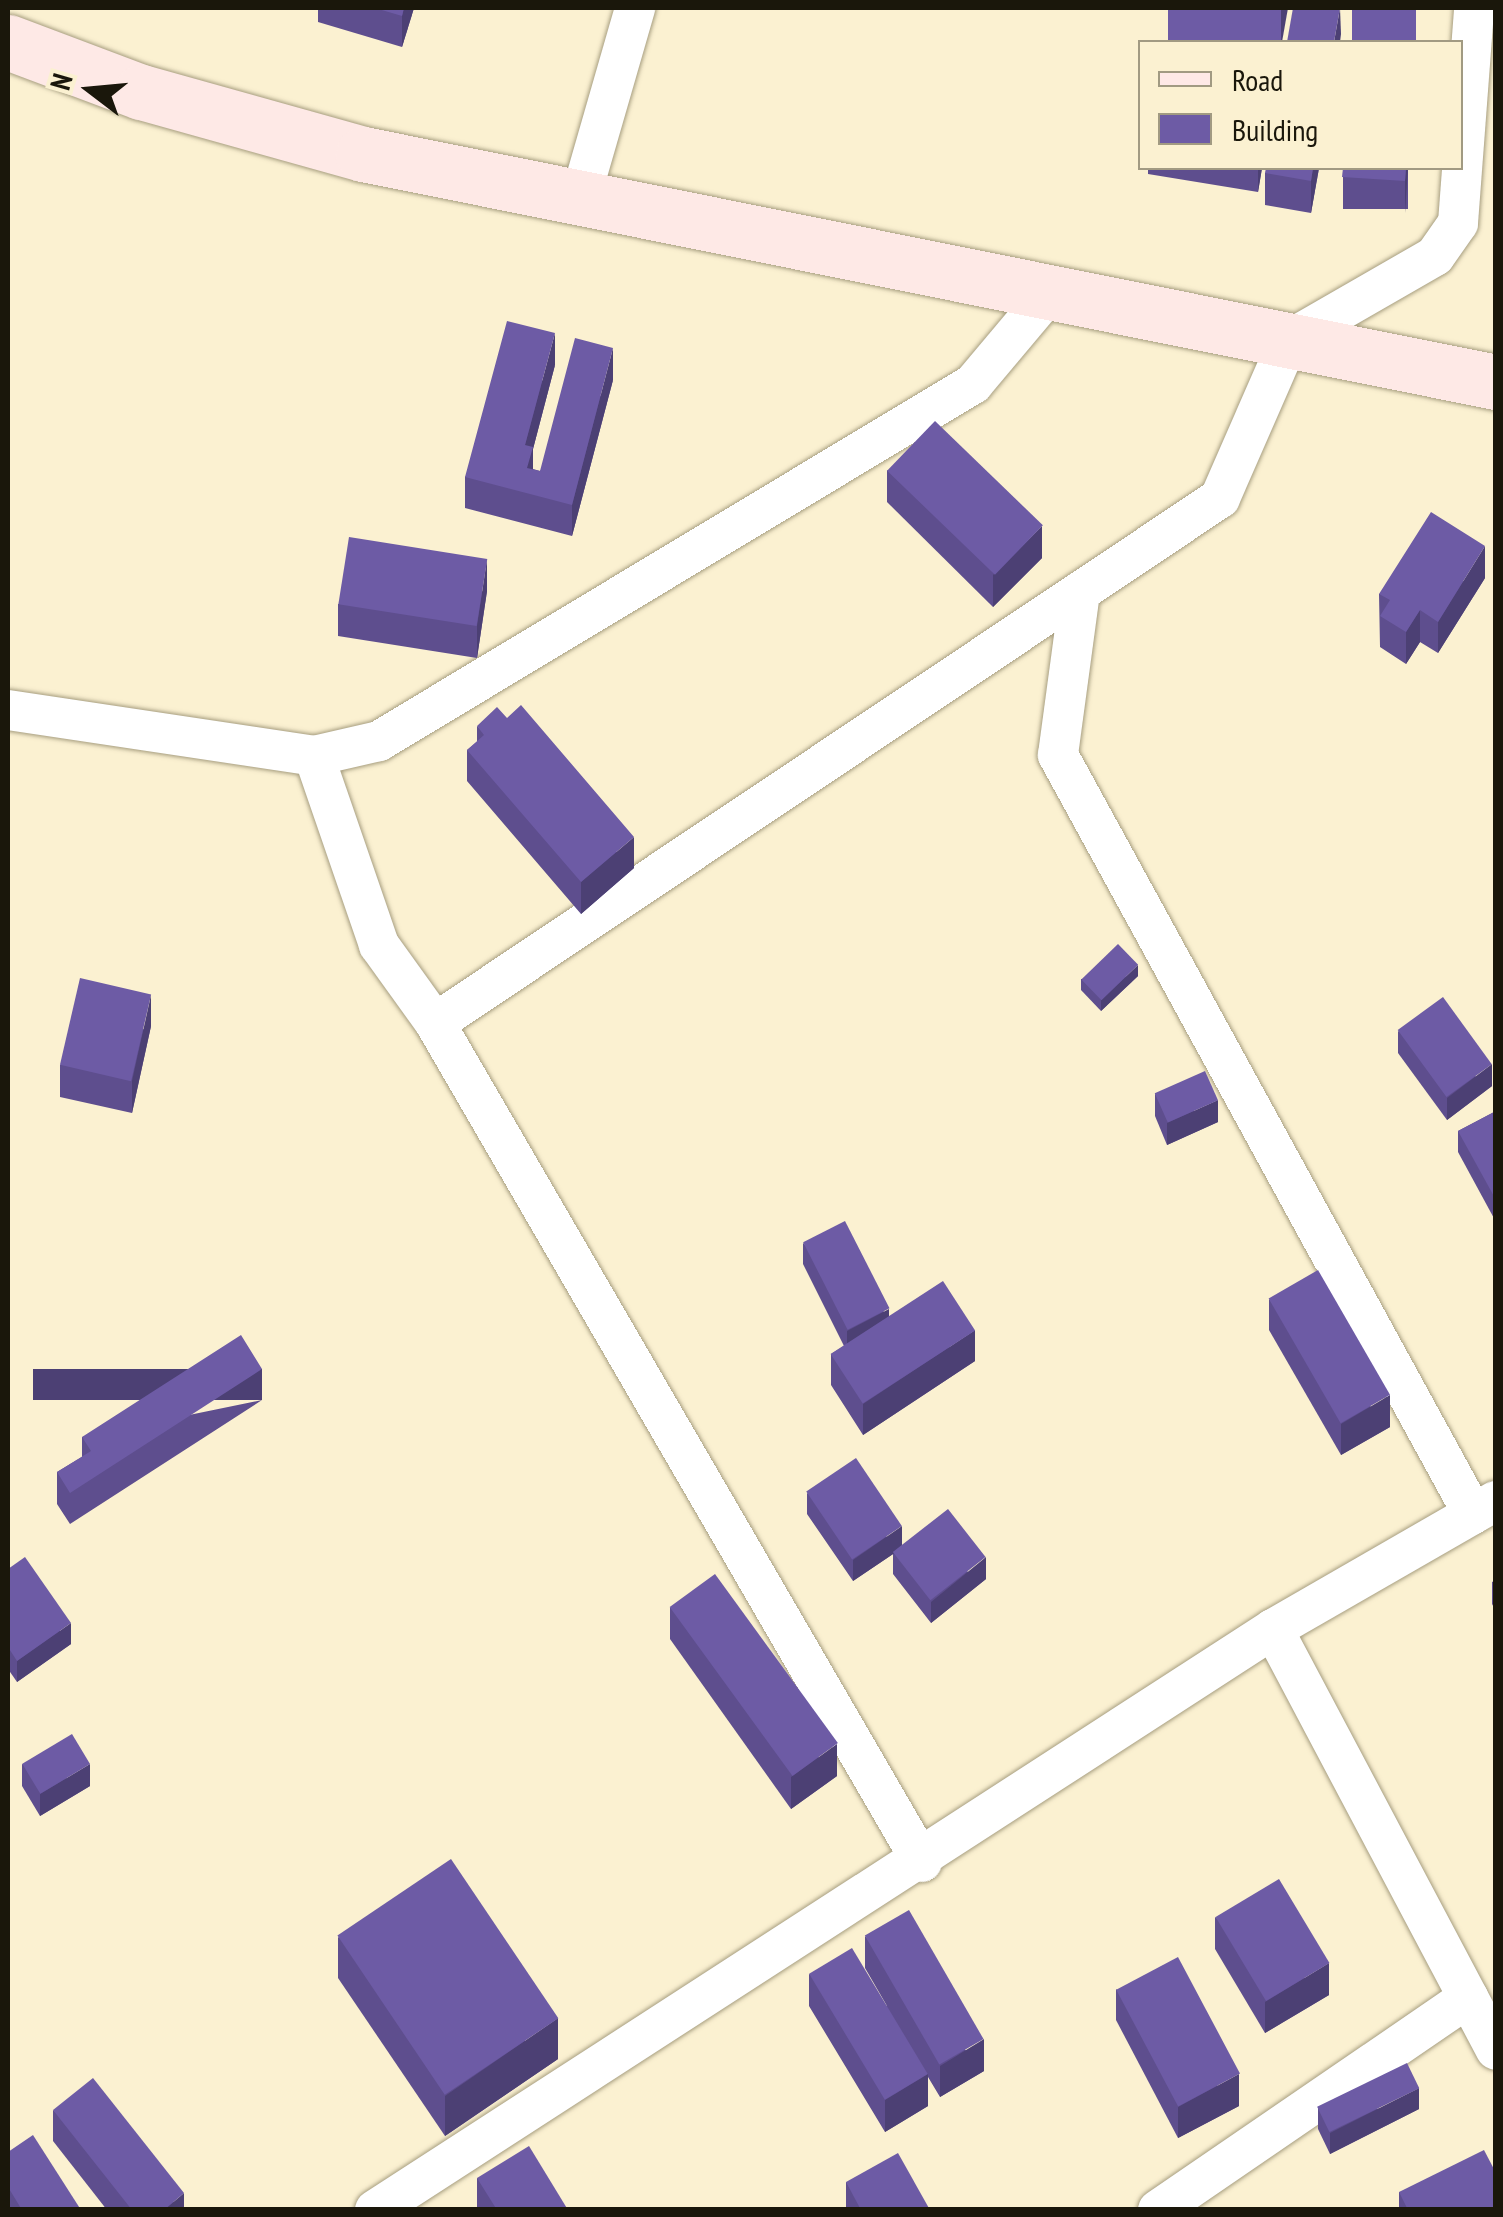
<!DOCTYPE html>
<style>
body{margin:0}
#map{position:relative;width:1503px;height:2217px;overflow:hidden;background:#fbf1d1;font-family:"PT Sans Narrow",sans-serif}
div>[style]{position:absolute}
.roads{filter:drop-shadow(0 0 2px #a79e80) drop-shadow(0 0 2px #a79e80)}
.street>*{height:40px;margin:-20px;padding:0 20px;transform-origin:20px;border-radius:20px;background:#fff}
.secondary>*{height:55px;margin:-27.5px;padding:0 27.5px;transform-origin:27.5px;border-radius:27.5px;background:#fee9e6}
.wall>*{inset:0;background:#5e4e8e;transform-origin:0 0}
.shaded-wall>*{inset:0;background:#4c4074;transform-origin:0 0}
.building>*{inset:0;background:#6d5ba5;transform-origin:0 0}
span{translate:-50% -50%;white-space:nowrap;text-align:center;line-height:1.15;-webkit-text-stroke:10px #fbf1d1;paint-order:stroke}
.frame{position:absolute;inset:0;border:10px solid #1a170b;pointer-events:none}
.legend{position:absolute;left:1138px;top:40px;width:325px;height:130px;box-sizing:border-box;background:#fbf1d1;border:2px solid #a19a82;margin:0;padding:12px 18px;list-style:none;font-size:30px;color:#1a170b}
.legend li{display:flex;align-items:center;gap:20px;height:50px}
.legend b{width:50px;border:2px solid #a19a82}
.north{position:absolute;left:40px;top:40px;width:100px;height:100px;-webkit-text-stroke:8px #fbf1d1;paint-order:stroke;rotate:286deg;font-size:28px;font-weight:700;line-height:40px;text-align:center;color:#1a170b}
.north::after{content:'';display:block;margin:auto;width:35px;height:45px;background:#1a170b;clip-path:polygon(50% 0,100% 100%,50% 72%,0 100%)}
</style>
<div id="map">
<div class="roads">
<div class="street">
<i style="left:580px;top:199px;width:199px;rotate:-73.9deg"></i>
<i style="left:1080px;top:592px;width:164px;rotate:97.7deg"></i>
<i style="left:1058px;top:755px;width:865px;rotate:61.33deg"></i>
<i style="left:8px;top:710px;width:309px;rotate:8.5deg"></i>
<i style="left:314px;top:756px;width:67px;rotate:-13deg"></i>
<i style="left:379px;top:741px;width:693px;rotate:-31.01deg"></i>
<i style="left:973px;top:384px;width:116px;rotate:-49.9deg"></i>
<i style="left:314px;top:756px;width:200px;rotate:71deg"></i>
<i style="left:379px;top:945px;width:96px;rotate:54.3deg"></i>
<i style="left:435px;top:1023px;width:970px;rotate:59.87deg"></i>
<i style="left:435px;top:1023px;width:944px;rotate:-33.77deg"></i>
<i style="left:1220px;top:498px;width:172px;rotate:-66.4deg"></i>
<i style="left:1289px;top:340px;width:168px;rotate:-29.9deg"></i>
<i style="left:1435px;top:256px;width:40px;rotate:-55.1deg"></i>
<i style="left:1458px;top:223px;width:216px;rotate:-85.7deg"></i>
<i style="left:1273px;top:1629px;width:476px;rotate:62.1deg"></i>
<i style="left:375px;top:2210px;width:1070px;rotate:-32.9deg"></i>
<i style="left:1273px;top:1629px;width:257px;rotate:-29.9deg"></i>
<i style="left:1158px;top:2210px;width:376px;rotate:-34.4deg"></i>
</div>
<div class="secondary">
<i style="left:8px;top:42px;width:142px;rotate:20.6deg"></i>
<i style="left:141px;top:92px;width:230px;rotate:15.6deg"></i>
<i style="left:363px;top:154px;width:1156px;rotate:11.38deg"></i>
</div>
</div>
<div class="wall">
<i style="clip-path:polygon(318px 8px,414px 8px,402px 47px,318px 22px)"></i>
<i style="clip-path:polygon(1148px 168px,1262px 168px,1258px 192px,1148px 174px)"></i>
<i style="clip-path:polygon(1319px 168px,1311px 213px,1265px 205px,1265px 173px)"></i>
<i style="left:1343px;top:168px;width:65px;height:41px"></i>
<i style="clip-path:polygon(555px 365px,533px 449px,533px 469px,540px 471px,613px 380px,572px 536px,465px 508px,465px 477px)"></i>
<i style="clip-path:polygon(887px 470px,1042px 558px,993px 607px,887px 502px)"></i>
<i style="clip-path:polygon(1485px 578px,1438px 653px,1420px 642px,1406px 664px,1380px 647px,1379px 594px)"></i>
<i style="clip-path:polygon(487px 591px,477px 658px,338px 636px,338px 604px)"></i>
<i style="clip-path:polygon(477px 726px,634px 868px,581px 914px,467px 781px,467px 750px,477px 742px)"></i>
<i style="clip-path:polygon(1138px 976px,1101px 1011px,1081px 990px,1081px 979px)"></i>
<i style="clip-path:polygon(151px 1026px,132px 1113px,60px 1097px,60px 1065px)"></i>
<i style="clip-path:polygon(1398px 1031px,1492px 1086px,1447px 1120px,1398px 1053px)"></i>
<i style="clip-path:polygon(1155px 1094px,1218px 1122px,1167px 1145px,1155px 1116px)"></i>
<i style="clip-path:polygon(1496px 1111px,1496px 1222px,1458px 1152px,1458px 1131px)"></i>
<i style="clip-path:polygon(803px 1243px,889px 1316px,975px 1361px,863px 1435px,831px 1385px,831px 1354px,844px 1346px,803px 1264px)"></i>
<i style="clip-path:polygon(1269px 1299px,1390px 1427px,1341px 1455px,1269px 1330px)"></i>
<i style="clip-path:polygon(262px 1400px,70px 1524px,57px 1504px,57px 1472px,82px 1457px,82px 1437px)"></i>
<i style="clip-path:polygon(807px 1493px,902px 1545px,986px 1579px,931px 1623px,893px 1574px,893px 1554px,853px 1581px,807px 1514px)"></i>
<i style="clip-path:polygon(8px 1569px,71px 1644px,17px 1682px,8px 1669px)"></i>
<i style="clip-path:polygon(1496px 1580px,1496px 1611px,1492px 1604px,1492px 1582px)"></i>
<i style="clip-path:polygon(670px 1607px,837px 1776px,791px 1809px,670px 1639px)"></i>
<i style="clip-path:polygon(22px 1764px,90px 1786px,40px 1816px,22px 1786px)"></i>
<i style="clip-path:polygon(1215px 1917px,1329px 1995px,1265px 2033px,1215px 1949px)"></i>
<i style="clip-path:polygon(865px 1936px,984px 2071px,940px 2097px,928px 2077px,928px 2106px,885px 2132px,809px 2006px,809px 1974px,887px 2006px,865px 1968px)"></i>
<i style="clip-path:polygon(338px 1937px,558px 2059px,445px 2136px,338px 1978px)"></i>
<i style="clip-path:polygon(1116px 1989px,1239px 2106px,1178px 2138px,1116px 2020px)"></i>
<i style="clip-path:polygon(1318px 2108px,1419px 2109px,1330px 2154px,1318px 2129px)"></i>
<i style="clip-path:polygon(53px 2110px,184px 2210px,107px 2210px,53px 2141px)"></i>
<i style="clip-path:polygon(8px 2152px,81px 2210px,8px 2210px)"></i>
<i style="clip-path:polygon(477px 2178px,568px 2210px,477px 2210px)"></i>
<i style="clip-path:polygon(846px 2182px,930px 2210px,846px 2210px)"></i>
<i style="clip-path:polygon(1399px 2192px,1496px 2210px,1399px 2210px)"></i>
</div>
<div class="shaded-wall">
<i style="clip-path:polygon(404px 8px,414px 8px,402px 47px,402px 16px)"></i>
<i style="clip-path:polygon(1281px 8px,1288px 8px,1282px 42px,1276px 42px)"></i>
<i style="clip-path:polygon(1340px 8px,1341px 34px,1340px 42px,1334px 42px)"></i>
<i style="clip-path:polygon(1258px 168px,1262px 168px,1258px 192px)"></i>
<i style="clip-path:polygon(1313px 168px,1319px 168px,1311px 213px,1311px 181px)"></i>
<i style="clip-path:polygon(1406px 168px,1408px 168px,1405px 213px,1405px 181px)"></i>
<i style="clip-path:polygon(555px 333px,555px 365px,533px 449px,533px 479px,529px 494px,525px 445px)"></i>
<i style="clip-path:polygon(613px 348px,613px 380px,572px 536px,572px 505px)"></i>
<i style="clip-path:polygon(1042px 526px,1042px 558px,993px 607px,993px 575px)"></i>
<i style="clip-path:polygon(1485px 546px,1485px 578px,1438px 653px,1438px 622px)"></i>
<i style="clip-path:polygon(487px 559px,487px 591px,477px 658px,477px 626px)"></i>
<i style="clip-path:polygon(1420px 610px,1420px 642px,1406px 664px,1406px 632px)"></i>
<i style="clip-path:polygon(634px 837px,634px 868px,581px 914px,581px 882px)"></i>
<i style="clip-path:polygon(1138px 965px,1138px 976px,1101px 1011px,1101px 1000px)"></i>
<i style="clip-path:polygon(151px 995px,151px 1026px,132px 1113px,132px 1081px)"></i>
<i style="clip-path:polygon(1492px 1064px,1492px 1086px,1447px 1120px,1447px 1098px)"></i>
<i style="clip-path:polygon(1218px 1100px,1218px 1122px,1167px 1145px,1167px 1123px)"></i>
<i style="clip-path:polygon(889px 1309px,889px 1331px,847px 1352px,847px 1331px)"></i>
<i style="clip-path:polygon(975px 1330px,975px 1361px,863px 1435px,863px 1404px)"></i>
<i style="left:262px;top:1369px;width:31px;height:229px;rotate:90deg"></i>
<i style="clip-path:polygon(1390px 1395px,1390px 1427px,1341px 1455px,1341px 1424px)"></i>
<i style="clip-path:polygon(902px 1526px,902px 1548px,853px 1581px,853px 1560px)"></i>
<i style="clip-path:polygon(986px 1557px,986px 1579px,931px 1623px,931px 1602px)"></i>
<i style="clip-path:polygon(71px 1623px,71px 1644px,17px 1682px,17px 1661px)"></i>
<i style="clip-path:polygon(837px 1744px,837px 1776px,791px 1809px,791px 1777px)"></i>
<i style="clip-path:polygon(90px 1764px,90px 1786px,40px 1816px,40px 1794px)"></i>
<i style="clip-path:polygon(1329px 1963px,1329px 1995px,1265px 2033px,1265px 2002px)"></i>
<i style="clip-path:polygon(558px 2018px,558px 2059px,445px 2136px,445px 2096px)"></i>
<i style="clip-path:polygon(984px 2039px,984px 2071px,940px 2097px,940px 2066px)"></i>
<i style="clip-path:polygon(928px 2074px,928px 2106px,885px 2132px,885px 2100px)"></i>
<i style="clip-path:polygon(1239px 2074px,1239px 2106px,1178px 2138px,1178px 2107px)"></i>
<i style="clip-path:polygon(1419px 2088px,1419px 2109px,1330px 2154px,1330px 2133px)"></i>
<i style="clip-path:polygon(184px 2193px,184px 2210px,164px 2210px)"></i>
</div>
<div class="building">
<i style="clip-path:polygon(375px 8px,404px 8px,402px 16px)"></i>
<i style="left:1168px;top:8px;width:113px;height:34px"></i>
<i style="clip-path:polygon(1293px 8px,1340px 8px,1334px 42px,1287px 42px)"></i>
<i style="left:1352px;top:8px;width:64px;height:34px"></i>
<i style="clip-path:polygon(1266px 168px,1313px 168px,1311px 181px,1265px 173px)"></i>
<i style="clip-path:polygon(1343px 168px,1406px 168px,1405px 181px,1342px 177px)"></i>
<i style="clip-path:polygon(507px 321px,555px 333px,525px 445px,533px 447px,527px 468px,540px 471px,575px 338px,613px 348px,572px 505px,465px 477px)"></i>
<i style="left:935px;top:421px;width:150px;height:69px;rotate:44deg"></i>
<i style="clip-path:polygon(1431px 512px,1485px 546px,1438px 622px,1420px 610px,1406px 632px,1380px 616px,1390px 600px,1379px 594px)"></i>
<i style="left:349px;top:537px;width:140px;height:68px;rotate:9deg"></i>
<i style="clip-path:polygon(521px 705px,634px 837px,581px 882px,467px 750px,484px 735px,477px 726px,497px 707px,507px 718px)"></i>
<i style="left:1118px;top:944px;width:29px;height:51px;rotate:46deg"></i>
<i style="left:80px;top:978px;width:73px;height:89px;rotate:13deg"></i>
<i style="left:1443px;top:997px;width:83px;height:56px;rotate:54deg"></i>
<i style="left:1205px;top:1071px;width:32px;height:55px;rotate:66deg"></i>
<i style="clip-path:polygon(1496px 1111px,1496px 1200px,1458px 1131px)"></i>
<i style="left:845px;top:1221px;width:98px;height:47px;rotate:63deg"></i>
<i style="left:1318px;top:1270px;width:144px;height:57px;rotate:60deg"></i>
<i style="left:943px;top:1281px;width:59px;height:134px;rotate:57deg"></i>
<i style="clip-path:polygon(241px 1335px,262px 1369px,70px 1493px,57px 1472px,91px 1451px,82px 1437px)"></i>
<i style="left:856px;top:1458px;width:82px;height:60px;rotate:56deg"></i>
<i style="left:948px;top:1509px;width:61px;height:70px;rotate:52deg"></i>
<i style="clip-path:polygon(25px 1557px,71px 1623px,17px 1661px,8px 1647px,8px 1569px)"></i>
<i style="left:715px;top:1574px;width:209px;height:56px;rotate:54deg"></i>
<i style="left:72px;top:1734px;width:35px;height:58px;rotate:59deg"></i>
<i style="left:451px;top:1859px;width:192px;height:137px;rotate:56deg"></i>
<i style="left:1279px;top:1879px;width:98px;height:74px;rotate:59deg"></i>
<i style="left:909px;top:1910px;width:149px;height:51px;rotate:60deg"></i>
<i style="left:852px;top:1948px;width:147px;height:50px;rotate:59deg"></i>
<i style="left:1178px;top:1957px;width:132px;height:70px;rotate:62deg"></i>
<i style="left:1407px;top:2063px;width:28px;height:100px;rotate:64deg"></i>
<i style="clip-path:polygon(93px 2078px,184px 2193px,164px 2210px,132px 2210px,53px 2110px)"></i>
<i style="clip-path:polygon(33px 2135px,81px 2210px,22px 2210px,8px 2187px,8px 2152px)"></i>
<i style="clip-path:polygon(529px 2146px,568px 2210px,497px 2210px,477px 2178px)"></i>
<i style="clip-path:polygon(1484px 2150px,1496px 2173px,1496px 2210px,1408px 2210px,1399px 2192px)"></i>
<i style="clip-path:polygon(898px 2153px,930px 2210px,861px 2210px,846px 2182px)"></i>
</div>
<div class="frame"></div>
<ul class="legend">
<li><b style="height:12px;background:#fee9e6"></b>Road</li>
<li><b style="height:28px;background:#6d5ba5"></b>Building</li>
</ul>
<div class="north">N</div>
</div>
